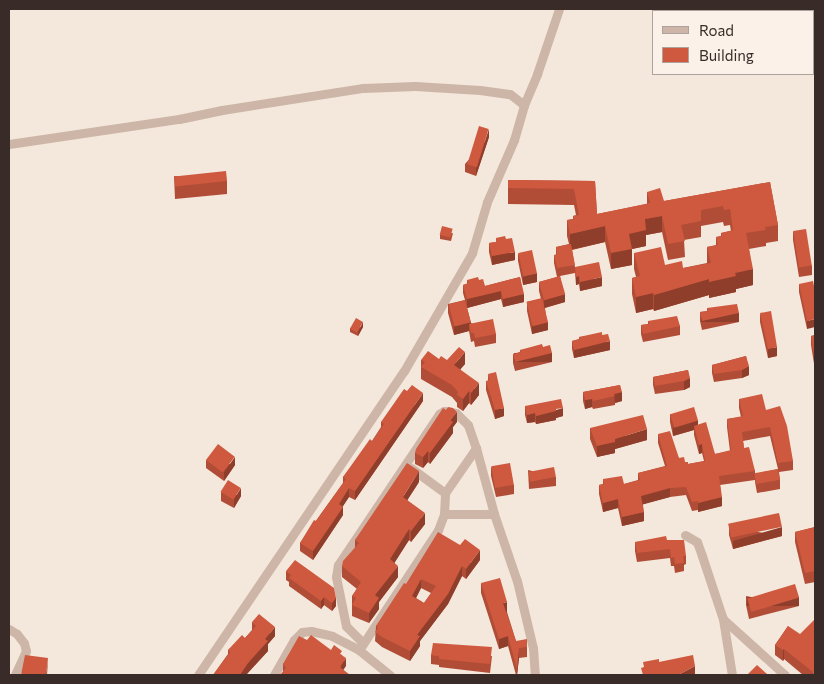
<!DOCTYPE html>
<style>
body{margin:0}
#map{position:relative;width:824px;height:684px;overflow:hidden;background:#f4e7dc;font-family:Commissioner,sans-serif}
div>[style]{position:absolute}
.street>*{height:9px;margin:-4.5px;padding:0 4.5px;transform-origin:4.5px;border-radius:4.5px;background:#cdb6a7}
.wall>*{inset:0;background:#b14d36}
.shaded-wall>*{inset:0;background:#903e2c;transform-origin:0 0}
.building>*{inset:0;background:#ce593f;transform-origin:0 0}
span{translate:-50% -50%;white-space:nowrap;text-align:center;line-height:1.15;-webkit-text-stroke:4.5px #fbf1e9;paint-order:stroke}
.frame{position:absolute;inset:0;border:10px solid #392c28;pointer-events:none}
.legend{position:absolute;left:652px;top:10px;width:162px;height:65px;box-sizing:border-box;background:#fbf1e9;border:1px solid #ada29c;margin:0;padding:6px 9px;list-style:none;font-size:15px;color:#392c28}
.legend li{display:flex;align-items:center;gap:10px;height:25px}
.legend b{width:25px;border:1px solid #ada29c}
</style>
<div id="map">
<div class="street">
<i style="left:9px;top:144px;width:172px;rotate:-8.4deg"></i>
<i style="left:179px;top:119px;width:44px;rotate:-11.8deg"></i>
<i style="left:222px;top:110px;width:143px;rotate:-8.9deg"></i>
<i style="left:363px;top:88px;width:52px;rotate:-2.2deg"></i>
<i style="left:415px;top:86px;width:65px;rotate:3.5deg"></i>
<i style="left:480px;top:90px;width:30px;rotate:8deg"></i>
<i style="left:510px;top:94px;width:18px;rotate:38deg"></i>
<i style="left:411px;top:468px;width:42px;rotate:36.3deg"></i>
<i style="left:444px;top:514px;width:50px"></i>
<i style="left:685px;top:535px;width:14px;rotate:30deg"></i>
<i style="left:697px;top:542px;width:15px;rotate:70deg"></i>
<i style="left:702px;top:556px;width:66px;rotate:71.6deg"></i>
<i style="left:723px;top:619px;width:57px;rotate:80.9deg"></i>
<i style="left:723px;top:619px;width:84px;rotate:42.1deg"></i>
<i style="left:9px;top:629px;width:9px;rotate:32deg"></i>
<i style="left:17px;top:634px;width:11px;rotate:52deg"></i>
<i style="left:24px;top:643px;width:8px;rotate:76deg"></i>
<i style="left:26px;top:651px;width:26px;rotate:115deg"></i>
<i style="left:363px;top:643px;width:24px;rotate:-135deg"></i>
<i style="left:346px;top:626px;width:50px;rotate:-101.5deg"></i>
<i style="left:336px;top:577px;width:12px;rotate:-81deg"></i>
<i style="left:338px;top:565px;width:182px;rotate:-56.2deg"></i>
<i style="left:439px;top:414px;width:6px;rotate:-31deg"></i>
<i style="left:444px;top:411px;width:12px;rotate:9deg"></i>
<i style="left:456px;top:413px;width:17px;rotate:45deg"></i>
<i style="left:468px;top:425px;width:24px;rotate:71deg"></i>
<i style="left:476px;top:448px;width:68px;rotate:74.7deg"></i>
<i style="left:494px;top:514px;width:71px;rotate:71.1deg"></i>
<i style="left:517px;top:581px;width:69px;rotate:76.6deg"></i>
<i style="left:533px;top:648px;width:27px;rotate:86deg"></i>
<i style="left:359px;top:650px;width:144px;rotate:-56.6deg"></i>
<i style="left:438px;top:530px;width:17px;rotate:-69deg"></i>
<i style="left:444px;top:514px;width:21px;rotate:-87deg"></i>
<i style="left:445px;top:493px;width:55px;rotate:-55.4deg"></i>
<i style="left:198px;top:675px;width:367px;rotate:-55.9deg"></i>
<i style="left:404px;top:371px;width:136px;rotate:-60deg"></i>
<i style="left:472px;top:253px;width:53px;rotate:-73.6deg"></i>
<i style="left:487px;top:202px;width:68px;rotate:-66.5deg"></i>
<i style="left:514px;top:140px;width:36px;rotate:-74deg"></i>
<i style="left:524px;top:105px;width:34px;rotate:-67deg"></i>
<i style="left:537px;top:74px;width:69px;rotate:-71.3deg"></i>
<i style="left:274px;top:675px;width:40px;rotate:-60.3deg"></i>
<i style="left:294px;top:640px;width:11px;rotate:-45deg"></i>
<i style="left:302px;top:632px;width:9px;rotate:-6deg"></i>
<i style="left:311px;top:631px;width:22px;rotate:13deg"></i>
<i style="left:332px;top:636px;width:30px;rotate:27deg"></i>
<i style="left:359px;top:650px;width:40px;rotate:39deg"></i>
</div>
<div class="wall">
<i style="clip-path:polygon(489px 137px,476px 176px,465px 172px,465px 164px)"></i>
<i style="clip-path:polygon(174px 176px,227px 181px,227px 194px,175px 199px)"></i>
<i style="clip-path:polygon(508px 180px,595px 181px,597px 214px,647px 204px,647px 192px,664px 201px,770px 182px,778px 225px,778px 241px,766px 243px,766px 246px,749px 249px,753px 285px,736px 289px,736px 292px,709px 298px,709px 295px,654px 311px,653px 309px,636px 313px,632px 294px,632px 278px,636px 277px,634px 269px,634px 253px,665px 265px,683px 268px,707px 263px,707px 247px,716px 245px,716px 237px,721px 236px,721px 233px,731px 231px,730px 225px,724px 226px,723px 222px,701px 226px,701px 237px,684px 240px,685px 257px,668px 260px,662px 232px,646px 235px,646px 246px,632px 249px,632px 265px,611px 269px,605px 242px,572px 250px,575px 267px,602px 286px,580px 291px,579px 284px,576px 285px,575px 273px,560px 276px,565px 302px,545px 308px,548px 330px,532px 334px,527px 311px,527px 302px,541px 299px,539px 291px,539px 282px,557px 277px,554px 263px,554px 255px,556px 255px,556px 247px,569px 244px,567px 236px,567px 220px,573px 219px,573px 216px,576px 215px,574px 205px,508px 204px)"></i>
<i style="clip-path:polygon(793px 231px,812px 266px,812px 275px,799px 277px,793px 240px)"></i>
<i style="clip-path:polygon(453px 233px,451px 241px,440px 239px,440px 235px)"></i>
<i style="clip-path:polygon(496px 238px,515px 260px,492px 265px,489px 252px,489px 243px,496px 242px)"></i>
<i style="clip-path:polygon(518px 253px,537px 282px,523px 285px,518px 261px)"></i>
<i style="clip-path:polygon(520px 277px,524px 302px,503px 307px,501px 299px,467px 308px,471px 323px,496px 334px,496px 343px,475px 347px,474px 341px,471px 342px,469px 331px,454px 335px,448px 313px,448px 304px,465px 300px,463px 293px,463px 285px,467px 284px,467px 280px,479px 280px,485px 286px)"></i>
<i style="clip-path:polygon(799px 284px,815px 291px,807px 329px,799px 292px)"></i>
<i style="clip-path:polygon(707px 308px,739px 322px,702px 330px,700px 321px,700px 312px,707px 311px)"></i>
<i style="clip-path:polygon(760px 313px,777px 356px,768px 358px,760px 322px)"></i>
<i style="clip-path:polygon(648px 321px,680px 326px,680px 335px,643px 342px,641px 334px,641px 325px,648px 324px)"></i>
<i style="clip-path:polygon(363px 327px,358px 336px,350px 332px,350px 328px)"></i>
<i style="clip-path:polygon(602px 335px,610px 350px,574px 358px,572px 349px,572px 341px,579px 339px,579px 337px)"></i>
<i style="clip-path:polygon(815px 335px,815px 370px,811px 345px,811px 336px)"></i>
<i style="clip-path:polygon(543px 347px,552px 362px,515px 371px,513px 363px,513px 354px,520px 352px,520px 350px)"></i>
<i style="clip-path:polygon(746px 356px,749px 375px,742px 378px,714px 382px,712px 373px,712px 365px)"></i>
<i style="clip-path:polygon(439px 359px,465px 364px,460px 369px,479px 395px,471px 405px,469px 403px,463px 411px,457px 407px,457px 403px,452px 397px,421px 379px,421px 360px)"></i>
<i style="clip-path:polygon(688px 370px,690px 387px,684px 390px,655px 394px,653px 385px,653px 377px)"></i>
<i style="clip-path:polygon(488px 374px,504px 416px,495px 419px,486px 390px,486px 381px,488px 381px)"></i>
<i style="clip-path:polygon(620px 385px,622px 401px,615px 403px,615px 405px,593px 409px,592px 407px,585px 409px,583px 401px,583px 392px)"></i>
<i style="clip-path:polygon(739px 399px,766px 410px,793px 461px,793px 470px,779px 472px,780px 480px,780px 489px,757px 493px,755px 482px,755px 474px,778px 469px,770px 436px,743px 441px,744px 448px,755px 471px,755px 480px,720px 485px,722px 506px,698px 512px,698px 510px,692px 511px,686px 495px,670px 497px,643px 504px,644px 521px,622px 526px,618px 508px,603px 512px,599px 494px,599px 485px,603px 484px,603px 479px,624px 484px,638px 480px,638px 473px,665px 466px,658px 443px,658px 434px,679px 458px,688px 464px,704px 461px,702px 453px,699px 454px,694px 435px,694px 430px,673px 436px,670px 422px,670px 414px,698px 425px,715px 454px,730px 451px,727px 427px,727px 419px,741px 417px,739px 408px)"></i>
<i style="clip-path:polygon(423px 401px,355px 500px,349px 497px,343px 506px,343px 515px,313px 560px,300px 551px,300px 543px,343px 483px,343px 477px,372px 441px,381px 427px,381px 422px)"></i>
<i style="clip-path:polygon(525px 406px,563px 416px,556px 418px,556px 420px,536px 424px,535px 422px,527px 423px,525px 415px)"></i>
<i style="clip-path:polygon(457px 422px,453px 427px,453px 433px,430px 464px,428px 462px,423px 468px,415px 464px,415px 453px)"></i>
<i style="clip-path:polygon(590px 428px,647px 440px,615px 449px,615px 453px,597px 457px,590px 439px)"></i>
<i style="clip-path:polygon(206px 460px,235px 465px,224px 481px,206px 468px)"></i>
<i style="clip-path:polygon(491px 467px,514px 485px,514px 494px,496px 497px,491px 476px)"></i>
<i style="clip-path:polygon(528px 470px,556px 477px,556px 486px,529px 489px)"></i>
<i style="clip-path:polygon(419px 482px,407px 500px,425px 524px,411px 542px,409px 540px,394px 563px,398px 577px,379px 602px,379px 609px,369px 623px,352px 616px,352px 596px,357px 589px,342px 577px,342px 566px,355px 548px,355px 540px)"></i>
<i style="clip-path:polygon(221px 492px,241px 496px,234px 508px,221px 501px)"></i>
<i style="clip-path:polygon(729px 527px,782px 536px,733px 549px,729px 535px)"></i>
<i style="clip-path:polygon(815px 527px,815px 582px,805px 584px,795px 542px,795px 532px)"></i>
<i style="clip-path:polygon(667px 540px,686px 556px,686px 564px,684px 565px,684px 571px,675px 573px,674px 566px,671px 566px,670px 558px,637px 562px,635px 551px,635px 542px)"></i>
<i style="clip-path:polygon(evenodd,480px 560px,466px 579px,462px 576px,448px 604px,420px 641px,420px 646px,410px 661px,382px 647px,375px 641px,376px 626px,406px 584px,480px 560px,421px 588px,431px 593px,424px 603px,416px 598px,421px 588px)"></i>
<i style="clip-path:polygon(286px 571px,336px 598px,336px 606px,332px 611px,324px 605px,321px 609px,289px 586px,289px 582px,286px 580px)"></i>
<i style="clip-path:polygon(481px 583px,507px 612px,516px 641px,527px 647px,527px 657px,519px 658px,517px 675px,516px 675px,508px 646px,499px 649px,481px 593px)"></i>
<i style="clip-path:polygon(746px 596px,799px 606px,749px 619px,746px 605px)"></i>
<i style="clip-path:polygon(252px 622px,275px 636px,268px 644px,268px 651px,246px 675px,213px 675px,228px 654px,228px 650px,245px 638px,252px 630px)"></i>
<i style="clip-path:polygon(788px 626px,815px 675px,803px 675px,784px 659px,783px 661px,775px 655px,775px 645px)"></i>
<i style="clip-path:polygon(307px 640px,342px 655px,346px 666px,283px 672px,283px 664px)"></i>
<i style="clip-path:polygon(431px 655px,492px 656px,490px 673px,439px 667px,439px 665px,431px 664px)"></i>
</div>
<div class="shaded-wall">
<i style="clip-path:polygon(489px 129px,489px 137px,476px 176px,476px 168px)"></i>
<i style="clip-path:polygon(662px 216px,662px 232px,646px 235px,646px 246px,632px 249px,632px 265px,611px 269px,611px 253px,629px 234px,645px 219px)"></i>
<i style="clip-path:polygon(605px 226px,605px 242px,570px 250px,570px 234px)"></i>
<i style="clip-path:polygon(515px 252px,515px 260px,492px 265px,492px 256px)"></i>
<i style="clip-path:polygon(753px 269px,753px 285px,736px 289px,736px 292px,709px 298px,709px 282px,735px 273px)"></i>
<i style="clip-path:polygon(537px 273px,537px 282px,523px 285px,523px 276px)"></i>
<i style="clip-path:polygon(579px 276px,579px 284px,576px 285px,576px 277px)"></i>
<i style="clip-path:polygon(602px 277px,602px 286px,580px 291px,580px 282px)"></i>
<i style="clip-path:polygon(709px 279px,709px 295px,654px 311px,654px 295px)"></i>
<i style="clip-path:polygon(501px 291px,501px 299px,467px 308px,467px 299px)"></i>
<i style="clip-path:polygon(653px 293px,653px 309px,636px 313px,636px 297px)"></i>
<i style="clip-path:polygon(524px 294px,524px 302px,503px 307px,503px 299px)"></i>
<i style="clip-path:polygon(565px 294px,565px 302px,544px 308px,544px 300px)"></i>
<i style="left:739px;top:313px;width:9px;height:38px;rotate:90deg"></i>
<i style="clip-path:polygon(815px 319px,815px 327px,807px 329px,807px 321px)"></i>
<i style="clip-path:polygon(363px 322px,363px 327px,358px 336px,358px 332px)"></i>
<i style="clip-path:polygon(471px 322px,471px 330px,469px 324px,469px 331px,454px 335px,454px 326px)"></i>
<i style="clip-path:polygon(548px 322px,548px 330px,532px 334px,532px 325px)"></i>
<i style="clip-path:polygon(610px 341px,610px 350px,574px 358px,574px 350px)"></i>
<i style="clip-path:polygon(777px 347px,777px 356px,768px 358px,768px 349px)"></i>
<i style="clip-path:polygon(465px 352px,465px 364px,454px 377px,454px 365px)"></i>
<i style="left:552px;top:353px;width:9px;height:38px;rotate:90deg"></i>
<i style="clip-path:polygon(749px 366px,749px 375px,742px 378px,742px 370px)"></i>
<i style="clip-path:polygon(690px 378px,690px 387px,684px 390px,684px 381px)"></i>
<i style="clip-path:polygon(479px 383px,479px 395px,471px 405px,471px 393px)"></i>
<i style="clip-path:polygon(469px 391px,469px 403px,463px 411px,463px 399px)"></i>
<i style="clip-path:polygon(622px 392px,622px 401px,615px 403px,614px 394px)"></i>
<i style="clip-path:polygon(423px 393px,423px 401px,355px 500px,355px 491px)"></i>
<i style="clip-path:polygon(592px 399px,592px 407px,585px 409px,585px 400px)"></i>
<i style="clip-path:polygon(504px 408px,504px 416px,495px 419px,495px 410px)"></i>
<i style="clip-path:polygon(563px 408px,563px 416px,556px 418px,556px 420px,536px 424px,536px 416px)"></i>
<i style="clip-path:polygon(457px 412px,457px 422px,453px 427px,453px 433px,430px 464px,430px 453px,450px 420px)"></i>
<i style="clip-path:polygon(535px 413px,535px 422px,527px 423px,527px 415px)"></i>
<i style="clip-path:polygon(698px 420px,698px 428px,694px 426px,694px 430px,673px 436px,673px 427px)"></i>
<i style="clip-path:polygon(647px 429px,647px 440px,615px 449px,615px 453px,597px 457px,597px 446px,615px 439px)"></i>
<i style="clip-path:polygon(702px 444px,702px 453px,699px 454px,699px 445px)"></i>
<i style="clip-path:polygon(428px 451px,428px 462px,423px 468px,423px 457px)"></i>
<i style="clip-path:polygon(235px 457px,235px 465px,224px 481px,224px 472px)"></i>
<i style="clip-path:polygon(419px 471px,419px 482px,403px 507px,403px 497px)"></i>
<i style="clip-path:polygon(241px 488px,241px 496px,234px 508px,234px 499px)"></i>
<i style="clip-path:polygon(349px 488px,349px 497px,339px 512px,339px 504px)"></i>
<i style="clip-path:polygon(670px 488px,670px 497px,641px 505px,641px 496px)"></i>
<i style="clip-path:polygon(722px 497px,722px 506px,698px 512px,698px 503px)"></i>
<i style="clip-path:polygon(618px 499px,618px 508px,603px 512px,603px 503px)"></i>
<i style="clip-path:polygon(343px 507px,343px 515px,313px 560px,313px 551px)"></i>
<i style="clip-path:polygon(644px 512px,644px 521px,622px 526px,622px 517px)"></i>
<i style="clip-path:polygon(425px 513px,425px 524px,411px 542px,411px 531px)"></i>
<i style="clip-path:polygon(782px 527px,782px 536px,733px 549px,733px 541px)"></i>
<i style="clip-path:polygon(409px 529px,409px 540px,390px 570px,390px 559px)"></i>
<i style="clip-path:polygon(480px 550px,480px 560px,466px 579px,466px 569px)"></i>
<i style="clip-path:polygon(398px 566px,398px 577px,379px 602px,379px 609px,369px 623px,369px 613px,375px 595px)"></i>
<i style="clip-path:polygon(462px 566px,462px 576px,448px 604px,420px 641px,420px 646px,410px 661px,410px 651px,417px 635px)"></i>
<i style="clip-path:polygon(421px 579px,421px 588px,412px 606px,412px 596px)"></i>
<i style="clip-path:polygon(324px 597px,324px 605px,321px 609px,321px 601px)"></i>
<i style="left:799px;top:597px;width:9px;height:52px;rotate:90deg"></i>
<i style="clip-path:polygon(336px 598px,336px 606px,332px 611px,332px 603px)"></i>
<i style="clip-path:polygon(507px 602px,507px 612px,503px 613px,503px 603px)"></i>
<i style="clip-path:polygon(275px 627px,275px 636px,268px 644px,268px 651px,246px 675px,240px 675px,265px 639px)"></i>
<i style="clip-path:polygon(508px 636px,508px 646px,499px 649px,499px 639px)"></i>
<i style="clip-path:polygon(519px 648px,519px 658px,517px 675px,517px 669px)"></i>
<i style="clip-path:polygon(784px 649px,784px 659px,783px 661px,783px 650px)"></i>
<i style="clip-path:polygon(48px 658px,47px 675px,46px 675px)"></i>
<i style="clip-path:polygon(346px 658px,346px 666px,340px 675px,340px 667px)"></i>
<i style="clip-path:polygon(695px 666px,695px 675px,678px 675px)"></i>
</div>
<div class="building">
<i style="left:479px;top:126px;width:10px;height:40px;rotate:17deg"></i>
<i style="left:226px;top:171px;width:10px;height:52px;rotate:84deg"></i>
<i style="clip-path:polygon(508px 180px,595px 181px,597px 214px,650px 203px,647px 192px,660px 188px,664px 201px,770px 182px,778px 225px,765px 227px,766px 230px,746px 233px,753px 269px,735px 273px,736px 276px,709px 282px,709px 279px,654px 295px,653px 293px,636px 297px,632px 278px,640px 276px,634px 253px,661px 247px,665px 265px,682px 261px,683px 268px,711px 263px,707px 247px,718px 245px,716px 237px,722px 236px,721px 233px,733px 230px,730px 209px,724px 210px,723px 206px,701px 210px,701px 221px,681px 225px,685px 241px,668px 244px,662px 216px,645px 219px,646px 230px,629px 234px,632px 249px,611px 253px,605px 226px,570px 234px,567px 220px,574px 219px,573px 216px,579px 215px,574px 189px,508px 188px)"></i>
<i style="left:442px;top:226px;width:11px;height:9px;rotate:15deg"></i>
<i style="left:806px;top:229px;width:37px;height:13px;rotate:81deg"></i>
<i style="clip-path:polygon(505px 236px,506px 239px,512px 238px,515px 252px,492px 256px,489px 243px,496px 242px,496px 238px)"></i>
<i style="clip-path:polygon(571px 244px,575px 265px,557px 268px,554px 255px,557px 254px,556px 247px)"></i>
<i style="left:532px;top:250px;width:24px;height:14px;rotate:78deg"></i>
<i style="clip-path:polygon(599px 262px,602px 277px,580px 282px,579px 276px,576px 277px,575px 267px)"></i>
<i style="left:560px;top:276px;width:19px;height:22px;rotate:74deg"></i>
<i style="clip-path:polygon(478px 277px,479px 280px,483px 279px,485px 286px,520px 277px,524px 294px,503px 299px,501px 291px,467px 299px,463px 285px,468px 283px,467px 280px)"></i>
<i style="clip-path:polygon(813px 281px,815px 291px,815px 319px,807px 321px,799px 284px)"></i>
<i style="left:542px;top:298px;width:25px;height:16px;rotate:76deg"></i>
<i style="left:465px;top:300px;width:23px;height:17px;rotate:75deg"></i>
<i style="clip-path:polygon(737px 304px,739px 313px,702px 321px,700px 312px,708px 311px,707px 308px)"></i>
<i style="clip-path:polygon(771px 311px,777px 347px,768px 349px,760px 313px)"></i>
<i style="clip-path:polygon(677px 316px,680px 326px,643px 334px,641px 325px,649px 324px,648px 321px)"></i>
<i style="left:356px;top:318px;width:8px;height:12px;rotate:30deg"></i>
<i style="clip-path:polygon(493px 319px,496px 334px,475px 338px,474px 333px,471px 333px,469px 324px)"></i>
<i style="clip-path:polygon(602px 332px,602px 335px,608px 334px,610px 341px,574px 350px,572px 341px,580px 339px,579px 337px)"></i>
<i style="clip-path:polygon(815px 335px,815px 361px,811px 336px)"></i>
<i style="clip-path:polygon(542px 344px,543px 347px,550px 345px,552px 353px,515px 362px,513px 354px,521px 352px,520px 350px)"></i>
<i style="clip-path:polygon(459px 347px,465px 352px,454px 365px,479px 383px,471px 393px,469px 391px,463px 399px,457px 395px,458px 392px,452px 385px,421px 367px,425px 362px,421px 360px,428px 351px,439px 359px,441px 356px,447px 360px)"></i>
<i style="clip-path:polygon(746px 356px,749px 366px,742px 370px,714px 374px,712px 365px)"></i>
<i style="clip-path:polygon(688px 370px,690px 378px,684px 381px,655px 386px,653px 377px)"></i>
<i style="clip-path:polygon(496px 372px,504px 408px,495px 410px,486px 381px,489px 380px,488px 374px)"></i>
<i style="clip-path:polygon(412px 385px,423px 393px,355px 491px,349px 488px,339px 504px,343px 507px,313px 551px,300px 543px,314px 520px,316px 521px,346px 479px,343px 477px,370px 439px,372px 441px,384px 424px,381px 422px,404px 389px,407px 391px)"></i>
<i style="clip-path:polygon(620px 385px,622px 392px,614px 394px,615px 396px,593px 401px,592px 399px,585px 400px,583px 392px)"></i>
<i style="clip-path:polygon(762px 394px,766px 410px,780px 406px,787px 426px,793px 461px,778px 463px,770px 427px,742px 432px,744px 448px,749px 447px,755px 471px,719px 476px,722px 497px,698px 503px,698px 501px,692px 502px,686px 487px,670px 488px,641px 496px,644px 512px,622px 517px,618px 499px,603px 503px,599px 485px,604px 484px,603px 479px,622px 476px,624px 484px,640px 480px,638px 473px,667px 466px,658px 434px,670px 431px,679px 458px,684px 457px,685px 462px,688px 462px,688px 464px,705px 461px,702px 444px,699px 445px,694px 426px,706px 422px,715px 454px,731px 450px,727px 419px,743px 416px,739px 399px)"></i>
<i style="clip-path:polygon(561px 399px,563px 408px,556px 409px,556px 411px,536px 416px,535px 413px,527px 415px,525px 406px)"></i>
<i style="clip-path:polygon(448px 407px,453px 408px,457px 412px,450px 420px,453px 422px,430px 453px,428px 451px,423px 457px,415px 453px,416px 449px,443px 408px,446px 410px)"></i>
<i style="left:694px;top:407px;width:14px;height:25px;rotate:73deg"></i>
<i style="clip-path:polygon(643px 415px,647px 429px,615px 439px,615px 442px,597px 446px,590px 428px)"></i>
<i style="left:218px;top:444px;width:21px;height:20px;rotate:37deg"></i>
<i style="clip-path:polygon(407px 463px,419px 471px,403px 497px,425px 513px,411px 531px,409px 529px,390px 559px,398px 566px,375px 595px,379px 598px,369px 613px,352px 605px,356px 598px,352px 596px,361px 582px,342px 566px,343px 561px,359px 543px,355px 540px)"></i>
<i style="left:510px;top:463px;width:22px;height:19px;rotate:80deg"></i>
<i style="left:554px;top:467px;width:10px;height:26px;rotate:79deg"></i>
<i style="left:778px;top:469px;width:11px;height:24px;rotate:80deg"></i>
<i style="left:228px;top:480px;width:15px;height:14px;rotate:32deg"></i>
<i style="left:779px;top:513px;width:14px;height:52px;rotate:78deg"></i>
<i style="clip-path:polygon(815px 527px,815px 571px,805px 573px,795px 532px)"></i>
<i style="clip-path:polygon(evenodd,438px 532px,460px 545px,465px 539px,480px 550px,466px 569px,462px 566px,448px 594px,417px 635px,420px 636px,410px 651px,382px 637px,375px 632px,378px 628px,376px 626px,404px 583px,406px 584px,438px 532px,421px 579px,436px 586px,424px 603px,412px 596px,421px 579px)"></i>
<i style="clip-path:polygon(666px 536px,667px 540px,684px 540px,686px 556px,683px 556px,684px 563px,675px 564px,674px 557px,671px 558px,670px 549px,637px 553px,635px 542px)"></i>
<i style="clip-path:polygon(295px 560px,334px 588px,336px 598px,332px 603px,324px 597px,321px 601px,289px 578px,291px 575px,286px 571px)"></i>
<i style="clip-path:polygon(500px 578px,507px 602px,503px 603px,516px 641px,527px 639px,527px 647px,519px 648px,517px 669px,508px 636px,499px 639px,481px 583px)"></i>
<i style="left:795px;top:584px;width:14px;height:50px;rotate:73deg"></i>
<i style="clip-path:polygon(259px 614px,275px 627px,265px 639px,268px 641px,247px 664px,240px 675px,213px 675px,230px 652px,228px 650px,242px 635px,245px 638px,256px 626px,252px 622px)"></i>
<i style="clip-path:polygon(814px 620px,815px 621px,815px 673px,814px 673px,784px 649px,783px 650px,775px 645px,788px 626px,800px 634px)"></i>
<i style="clip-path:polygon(311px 635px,331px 650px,334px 645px,342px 651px,340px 654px,346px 658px,340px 667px,350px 675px,280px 675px,286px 668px,283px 664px,299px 636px,307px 640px)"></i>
<i style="clip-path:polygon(433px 643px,492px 647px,490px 664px,439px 659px,439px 656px,431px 655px)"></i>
<i style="clip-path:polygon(25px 655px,48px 658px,46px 675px,21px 675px)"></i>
<i style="clip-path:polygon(693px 655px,695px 666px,678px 675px,643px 675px,641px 668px,644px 667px,643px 662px,659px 659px,659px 662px)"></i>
<i style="clip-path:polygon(757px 665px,767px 674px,766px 675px,747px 675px)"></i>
<i style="left:411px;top:674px;width:21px;height:1px"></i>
<i style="clip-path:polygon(468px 674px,468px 675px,452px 675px)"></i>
</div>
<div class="frame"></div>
<ul class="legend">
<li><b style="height:6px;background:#cdb6a7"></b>Road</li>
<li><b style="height:14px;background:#ce593f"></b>Building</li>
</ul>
</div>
